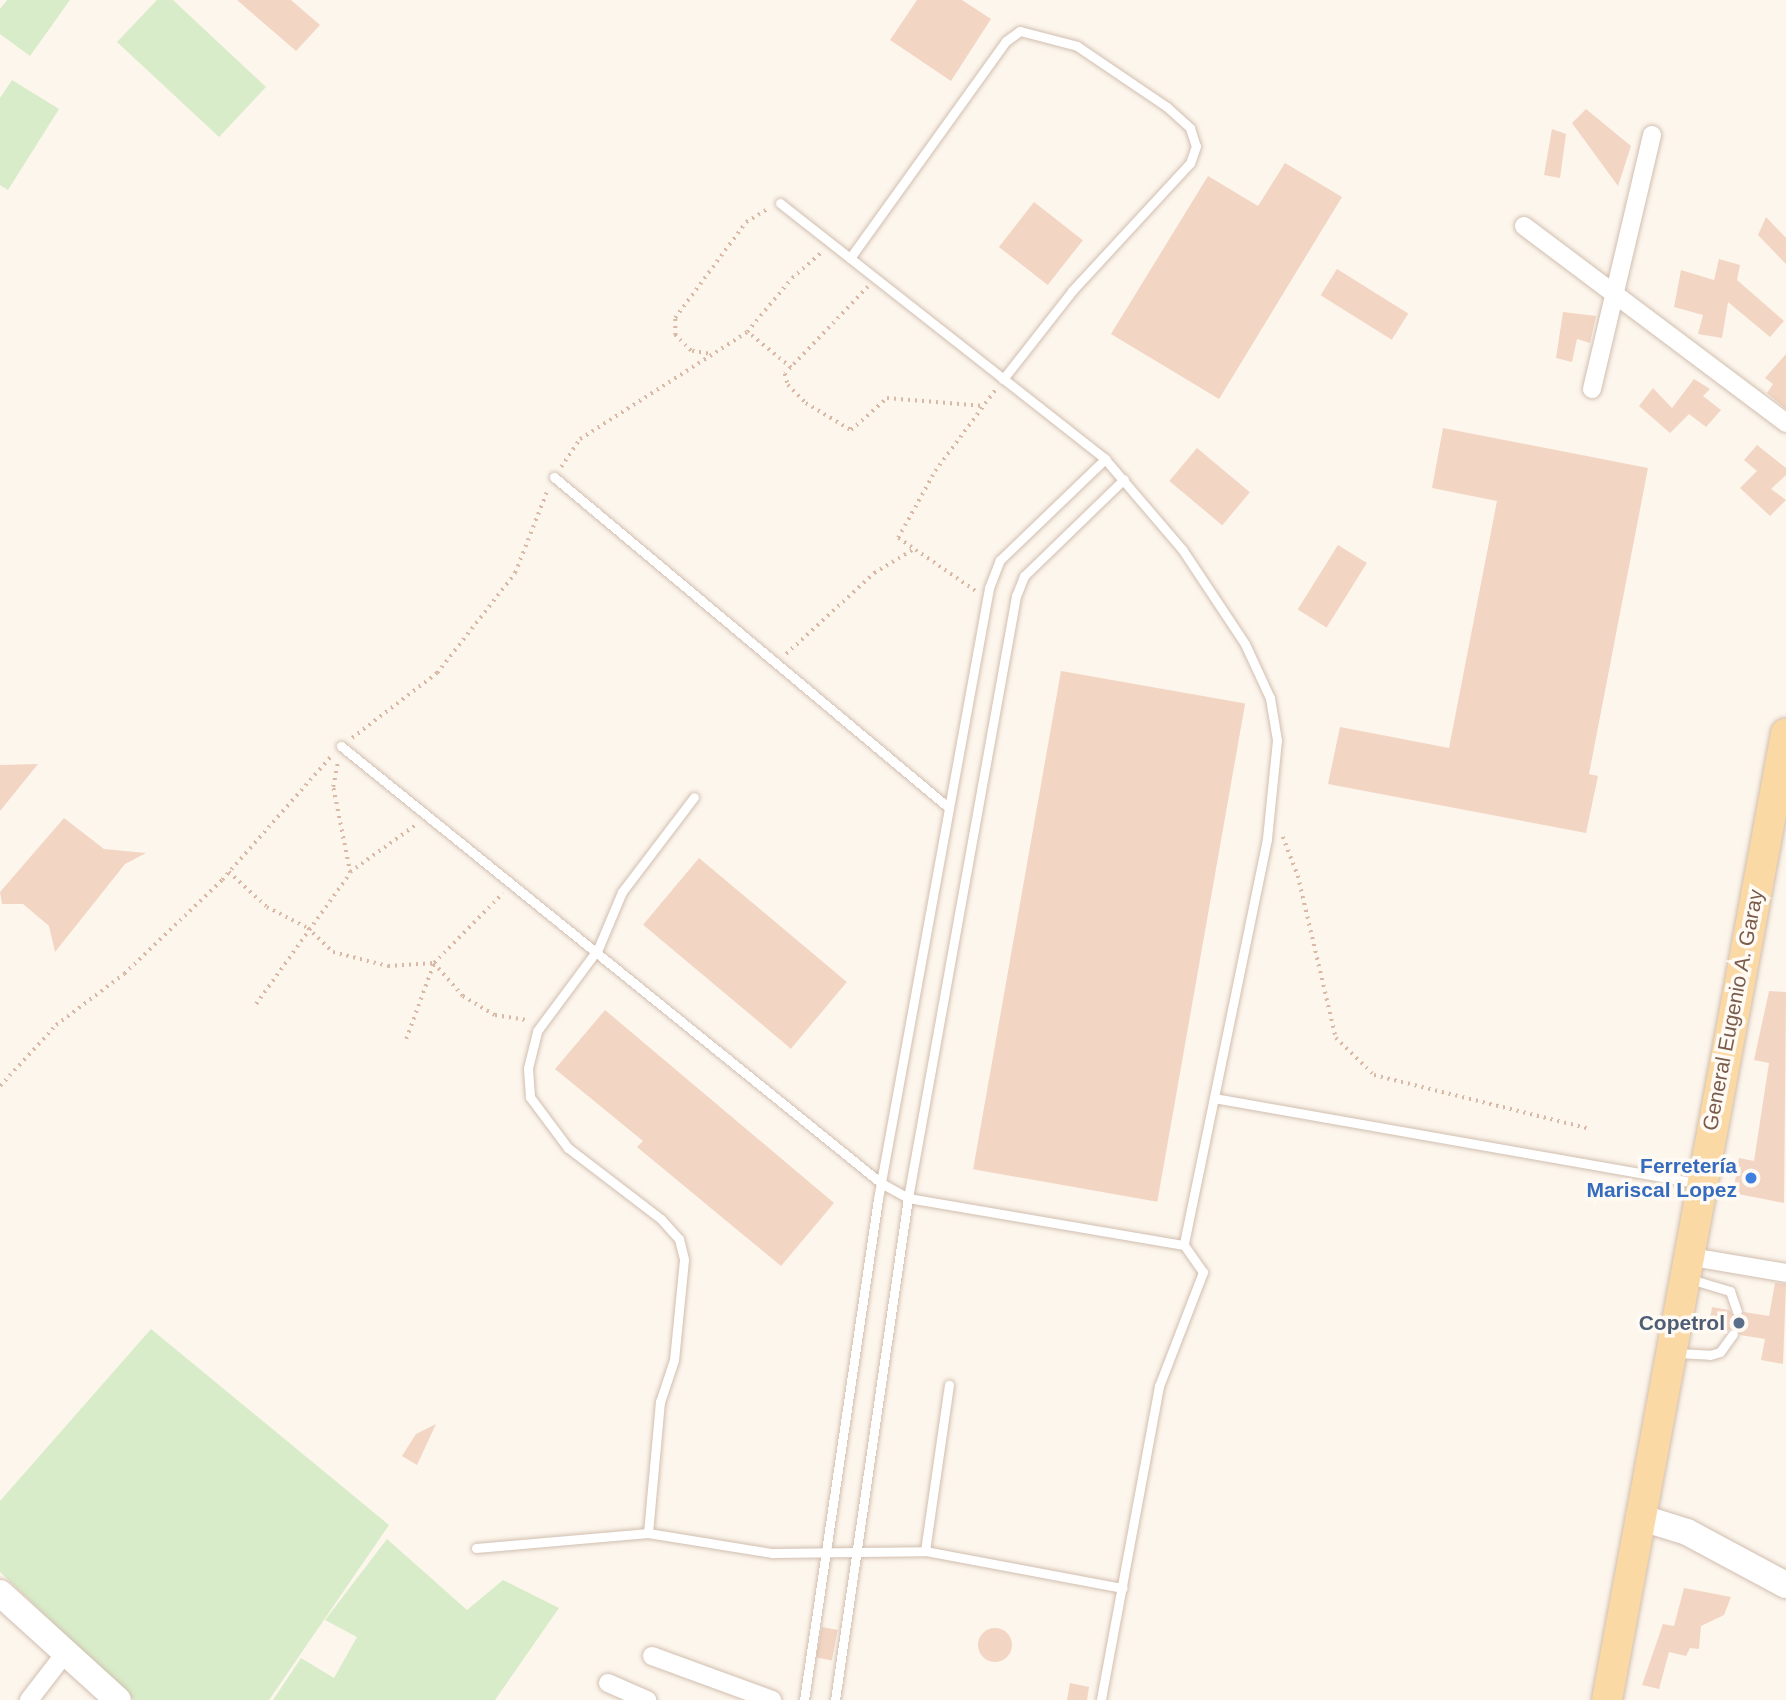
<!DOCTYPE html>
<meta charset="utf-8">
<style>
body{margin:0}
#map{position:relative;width:1786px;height:1700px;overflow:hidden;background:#fdf6ec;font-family:Helvetica,sans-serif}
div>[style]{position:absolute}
.green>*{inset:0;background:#d8ecc9}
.building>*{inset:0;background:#f3d5c3;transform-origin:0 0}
.round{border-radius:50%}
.path>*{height:3.5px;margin-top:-1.75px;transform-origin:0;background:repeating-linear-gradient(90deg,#d9b8a5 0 2px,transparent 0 7px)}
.roads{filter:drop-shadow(0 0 2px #d1beb0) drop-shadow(0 0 2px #d1beb0)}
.lane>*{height:9px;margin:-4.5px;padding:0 4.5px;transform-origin:4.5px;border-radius:4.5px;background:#fff}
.street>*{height:18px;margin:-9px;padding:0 9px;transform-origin:9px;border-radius:9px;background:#fff}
.secondary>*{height:26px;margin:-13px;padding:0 13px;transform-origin:13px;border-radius:13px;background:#fff}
.primary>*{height:30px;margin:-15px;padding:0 15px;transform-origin:15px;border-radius:15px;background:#fbd9a5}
.dots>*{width:19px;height:19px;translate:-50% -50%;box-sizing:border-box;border:4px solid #fffaf3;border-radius:50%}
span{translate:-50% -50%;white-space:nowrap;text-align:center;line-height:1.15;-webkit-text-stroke:7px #fffaf3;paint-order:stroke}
.street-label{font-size:21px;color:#7a5c4d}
.shop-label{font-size:21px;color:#366cbe;font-weight:700}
.right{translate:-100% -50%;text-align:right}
.service-label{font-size:21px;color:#4e5e75;font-weight:700}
</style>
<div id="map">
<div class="green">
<i style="clip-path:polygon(7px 0,70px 0,30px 56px,0 34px,0 9px)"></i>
<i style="clip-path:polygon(157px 0,173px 0,266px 87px,219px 137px,117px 42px)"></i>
<i style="clip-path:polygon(12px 80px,59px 109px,8px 190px,0 185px,0 98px)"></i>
<i style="clip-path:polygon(151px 1329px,389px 1525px,269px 1700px,134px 1700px,0 1572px,0 1501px)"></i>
<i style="clip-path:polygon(387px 1539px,467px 1610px,503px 1580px,559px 1608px,495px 1700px,273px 1700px,301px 1658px,334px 1678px,357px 1637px,325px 1620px)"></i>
</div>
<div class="building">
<i style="clip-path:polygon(237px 0,291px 0,320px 25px,296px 51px)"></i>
<i style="clip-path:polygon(917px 0,962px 0,991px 19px,951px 81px,890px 40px)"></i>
<i style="clip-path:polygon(1586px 109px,1631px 146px,1618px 186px,1572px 123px)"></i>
<i style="clip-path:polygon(1552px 129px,1566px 134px,1560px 178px,1544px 175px)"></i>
<i style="clip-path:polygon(1285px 163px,1342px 197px,1219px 399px,1111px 334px,1208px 176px,1258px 206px)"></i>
<i style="left:1034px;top:202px;width:62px;height:57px;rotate:38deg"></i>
<i style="clip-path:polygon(1766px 217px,1786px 238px,1786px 264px,1758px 235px)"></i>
<i style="clip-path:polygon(1719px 259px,1740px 265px,1737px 280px,1784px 321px,1770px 337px,1728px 302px,1722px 338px,1698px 334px,1703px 315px,1674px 307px,1681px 270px,1714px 280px)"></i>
<i style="left:1337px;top:269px;width:84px;height:31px;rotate:32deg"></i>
<i style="clip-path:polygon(1563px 312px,1596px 316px,1590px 343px,1577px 339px,1572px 362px,1556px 358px)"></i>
<i style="clip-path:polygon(1786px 354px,1786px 409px,1767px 393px,1773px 384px,1765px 378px)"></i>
<i style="clip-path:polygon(1694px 379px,1710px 389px,1703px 396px,1721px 410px,1706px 427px,1689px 414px,1670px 433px,1639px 406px,1653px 388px,1672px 408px)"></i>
<i style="clip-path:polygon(1443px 428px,1648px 468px,1589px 774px,1598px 776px,1586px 833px,1328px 784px,1340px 727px,1449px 748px,1497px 501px,1432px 488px)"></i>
<i style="clip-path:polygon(1757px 445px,1786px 468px,1786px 475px,1771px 489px,1786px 500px,1770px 516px,1740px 488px,1757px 471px,1744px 460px)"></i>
<i style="left:1197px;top:448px;width:69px;height:43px;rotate:40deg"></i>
<i style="left:1338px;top:545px;width:34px;height:76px;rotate:32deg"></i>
<i style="left:1061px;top:671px;width:187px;height:506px;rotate:10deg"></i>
<i style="clip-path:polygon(38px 764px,0 811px,0 765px)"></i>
<i style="clip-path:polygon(64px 818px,104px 849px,146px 853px,125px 864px,55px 952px,49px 926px,23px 904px,2px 904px,0 892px)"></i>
<i style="left:699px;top:858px;width:193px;height:87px;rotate:40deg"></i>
<i style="clip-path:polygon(1769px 991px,1786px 992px,1784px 1203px,1733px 1193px,1739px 1158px,1754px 1161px,1769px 1063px,1754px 1060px)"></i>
<i style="clip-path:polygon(605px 1010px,834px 1203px,781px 1266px,637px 1147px,643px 1141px,555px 1069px)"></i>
<i style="clip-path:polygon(1775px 1283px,1786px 1284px,1783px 1364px,1761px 1360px,1765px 1339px,1740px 1335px,1734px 1327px,1725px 1332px,1708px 1330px,1712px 1307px,1729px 1310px,1736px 1318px,1744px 1312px,1769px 1316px)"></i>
<i style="clip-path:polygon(436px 1424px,417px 1465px,402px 1456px,416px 1434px)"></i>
<i style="clip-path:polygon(1684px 1588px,1731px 1597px,1724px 1615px,1701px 1626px,1699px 1649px,1690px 1648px,1686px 1656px,1669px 1652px,1659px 1689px,1642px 1685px,1663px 1624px,1674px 1626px)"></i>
<i style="left:822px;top:1627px;width:16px;height:31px;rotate:11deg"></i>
<i class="round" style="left:978px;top:1628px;width:34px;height:34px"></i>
<i style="clip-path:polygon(1070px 1683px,1089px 1687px,1087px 1700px,1067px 1700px)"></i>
</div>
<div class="path">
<i style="left:868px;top:287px;width:120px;rotate:133.7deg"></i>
<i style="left:785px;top:374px;width:11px;rotate:75deg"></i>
<i style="left:788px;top:385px;width:25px;rotate:45deg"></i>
<i style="left:806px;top:403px;width:52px;rotate:31deg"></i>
<i style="left:851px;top:430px;width:48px;rotate:-41.6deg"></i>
<i style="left:887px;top:398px;width:97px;rotate:4.7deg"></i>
<i style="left:708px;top:354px;width:17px;rotate:-170deg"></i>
<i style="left:691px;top:351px;width:23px;rotate:-135deg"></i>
<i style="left:675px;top:335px;width:17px;rotate:-90deg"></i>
<i style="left:675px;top:318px;width:119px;rotate:-53.5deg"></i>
<i style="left:746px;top:222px;width:26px;rotate:-31deg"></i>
<i style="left:791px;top:368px;width:57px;rotate:-140.7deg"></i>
<i style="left:747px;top:332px;width:70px;rotate:-50.2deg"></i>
<i style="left:792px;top:278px;width:40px;rotate:-41deg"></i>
<i style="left:561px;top:467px;width:34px;rotate:-56deg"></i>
<i style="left:580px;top:439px;width:198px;rotate:-32.6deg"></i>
<i style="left:975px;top:591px;width:93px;rotate:-145.5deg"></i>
<i style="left:898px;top:538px;width:77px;rotate:-61.1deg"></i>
<i style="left:935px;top:471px;width:102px;rotate:-53.4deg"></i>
<i style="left:786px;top:654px;width:120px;rotate:-42.6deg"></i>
<i style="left:874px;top:573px;width:47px;rotate:-31deg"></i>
<i style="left:352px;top:738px;width:107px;rotate:-37.4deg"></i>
<i style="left:437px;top:673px;width:127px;rotate:-52deg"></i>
<i style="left:515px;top:573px;width:90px;rotate:-68.6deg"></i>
<i style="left:1283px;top:837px;width:42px;rotate:69deg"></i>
<i style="left:1298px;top:876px;width:166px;rotate:76.8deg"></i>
<i style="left:1336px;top:1038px;width:53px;rotate:44.2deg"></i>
<i style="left:1374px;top:1075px;width:219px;rotate:14deg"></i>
<i style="left:229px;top:872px;width:52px;rotate:42.6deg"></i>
<i style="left:267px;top:907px;width:46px;rotate:27.1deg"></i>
<i style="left:308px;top:928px;width:35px;rotate:44deg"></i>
<i style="left:333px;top:952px;width:57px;rotate:14.3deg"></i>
<i style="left:388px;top:966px;width:46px;rotate:-3.7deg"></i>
<i style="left:434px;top:963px;width:98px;rotate:-45.4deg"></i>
<i style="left:350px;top:872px;width:82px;rotate:-35.6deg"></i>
<i style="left:256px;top:1004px;width:161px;rotate:-54.3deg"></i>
<i style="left:350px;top:873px;width:88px;rotate:-101.2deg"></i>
<i style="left:333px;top:787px;width:25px;rotate:-79deg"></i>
<i style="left:406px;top:1039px;width:81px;rotate:-69.8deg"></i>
<i style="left:434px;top:963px;width:44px;rotate:48.7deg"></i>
<i style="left:463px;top:996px;width:37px;rotate:31deg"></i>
<i style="left:495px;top:1015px;width:33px;rotate:9deg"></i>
<i style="left:0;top:1086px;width:83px;rotate:-47.4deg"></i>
<i style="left:56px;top:1025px;width:85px;rotate:-36.9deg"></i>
<i style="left:124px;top:974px;width:136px;rotate:-43.8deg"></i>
<i style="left:222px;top:880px;width:168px;rotate:-48.6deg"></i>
</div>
<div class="roads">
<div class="lane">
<i style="left:780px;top:203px;width:414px;rotate:38.2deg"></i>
<i style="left:1105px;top:459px;width:118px;rotate:49.5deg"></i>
<i style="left:1182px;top:549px;width:114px;rotate:56.4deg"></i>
<i style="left:1245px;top:644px;width:60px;rotate:65.2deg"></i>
<i style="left:1270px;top:698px;width:43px;rotate:80.5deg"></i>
<i style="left:1277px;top:740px;width:100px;rotate:95.8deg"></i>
<i style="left:1267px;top:839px;width:414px;rotate:101.6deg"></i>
<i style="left:1184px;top:1245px;width:33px;rotate:55deg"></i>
<i style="left:1203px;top:1272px;width:122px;rotate:111.1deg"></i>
<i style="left:1159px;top:1386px;width:319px;rotate:100.5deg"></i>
<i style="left:850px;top:258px;width:267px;rotate:-54.3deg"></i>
<i style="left:1006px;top:41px;width:17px;rotate:-36deg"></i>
<i style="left:1020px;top:31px;width:59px;rotate:14.7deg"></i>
<i style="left:1077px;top:46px;width:109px;rotate:34.1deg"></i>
<i style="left:1167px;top:107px;width:31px;rotate:42deg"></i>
<i style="left:1190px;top:128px;width:19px;rotate:72deg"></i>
<i style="left:1196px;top:146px;width:18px;rotate:109deg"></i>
<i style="left:1190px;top:163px;width:174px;rotate:132.7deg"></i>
<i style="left:1072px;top:291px;width:112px;rotate:128.1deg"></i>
<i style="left:554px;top:477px;width:515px;rotate:39.96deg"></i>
<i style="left:341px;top:746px;width:695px;rotate:38.98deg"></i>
<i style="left:881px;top:1183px;width:31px;rotate:29deg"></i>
<i style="left:908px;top:1198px;width:280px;rotate:9.7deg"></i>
<i style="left:1214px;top:1098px;width:491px;rotate:10deg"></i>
<i style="left:1690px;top:1279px;width:42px;rotate:16.7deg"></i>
<i style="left:1730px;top:1291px;width:21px;rotate:71deg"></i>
<i style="left:1677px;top:1353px;width:33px;rotate:3deg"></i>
<i style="left:1710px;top:1355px;width:10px;rotate:-17deg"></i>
<i style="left:1720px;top:1352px;width:22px;rotate:-54deg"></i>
<i style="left:648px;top:1533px;width:126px;rotate:9.2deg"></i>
<i style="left:772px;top:1553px;width:153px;rotate:-0.7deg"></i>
<i style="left:925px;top:1551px;width:201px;rotate:10.6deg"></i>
<i style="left:476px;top:1548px;width:173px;rotate:-5deg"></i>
<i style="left:648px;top:1533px;width:132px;rotate:-84.8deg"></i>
<i style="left:660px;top:1402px;width:44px;rotate:-71.6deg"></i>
<i style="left:674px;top:1360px;width:101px;rotate:-84.3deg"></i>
<i style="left:684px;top:1259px;width:21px;rotate:-104deg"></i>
<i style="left:679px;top:1239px;width:27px;rotate:-132deg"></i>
<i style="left:661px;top:1219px;width:117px;rotate:-142.6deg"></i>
<i style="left:568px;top:1148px;width:64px;rotate:-126.7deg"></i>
<i style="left:530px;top:1097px;width:29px;rotate:-94deg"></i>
<i style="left:528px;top:1068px;width:38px;rotate:-76deg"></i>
<i style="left:537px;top:1031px;width:102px;rotate:-53.4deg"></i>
<i style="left:598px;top:949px;width:62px;rotate:-67.2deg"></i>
<i style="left:622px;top:892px;width:119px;rotate:-52.8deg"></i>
<i style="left:925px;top:1551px;width:168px;rotate:-81.8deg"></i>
<i style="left:804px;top:1700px;width:506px;rotate:-81.6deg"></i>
<i style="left:878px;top:1199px;width:621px;rotate:-79.7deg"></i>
<i style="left:989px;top:588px;width:30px;rotate:-69deg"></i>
<i style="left:1000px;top:560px;width:146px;rotate:-43.9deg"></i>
<i style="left:835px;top:1700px;width:507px;rotate:-81.73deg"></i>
<i style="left:908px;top:1198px;width:612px;rotate:-79.83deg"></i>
<i style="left:1016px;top:596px;width:22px;rotate:-68deg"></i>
<i style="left:1024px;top:576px;width:139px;rotate:-44.1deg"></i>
</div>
<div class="street">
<i style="left:1524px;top:226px;width:328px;rotate:36.9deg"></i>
<i style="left:1592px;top:389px;width:261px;rotate:-76.7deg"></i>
<i style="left:1686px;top:1256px;width:101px;rotate:9.6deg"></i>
<i style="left:652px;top:1656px;width:128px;rotate:20.1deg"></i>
<i style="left:608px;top:1683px;width:43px;rotate:23.6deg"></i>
<i style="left:29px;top:1700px;width:61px;rotate:-52.4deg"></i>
</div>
<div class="secondary">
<i style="left:1639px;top:1517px;width:50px;rotate:17.4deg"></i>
<i style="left:1687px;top:1532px;width:112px;rotate:28.2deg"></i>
<i style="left:0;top:1593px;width:159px;rotate:42.2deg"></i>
</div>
<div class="primary">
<i style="left:1607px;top:1700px;width:983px;rotate:-79.51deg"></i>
</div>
</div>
<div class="dots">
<i style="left:1751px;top:1178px;background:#3f7fe0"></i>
<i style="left:1739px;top:1323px;background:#5c6f8a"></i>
</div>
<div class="street-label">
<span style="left:1733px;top:1010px;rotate:-79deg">General Eugenio A. Garay</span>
</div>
<div class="shop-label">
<span class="right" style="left:1737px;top:1178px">Ferretería<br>Mariscal Lopez</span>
</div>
<div class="service-label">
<span class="right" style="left:1725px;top:1323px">Copetrol</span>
</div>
</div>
